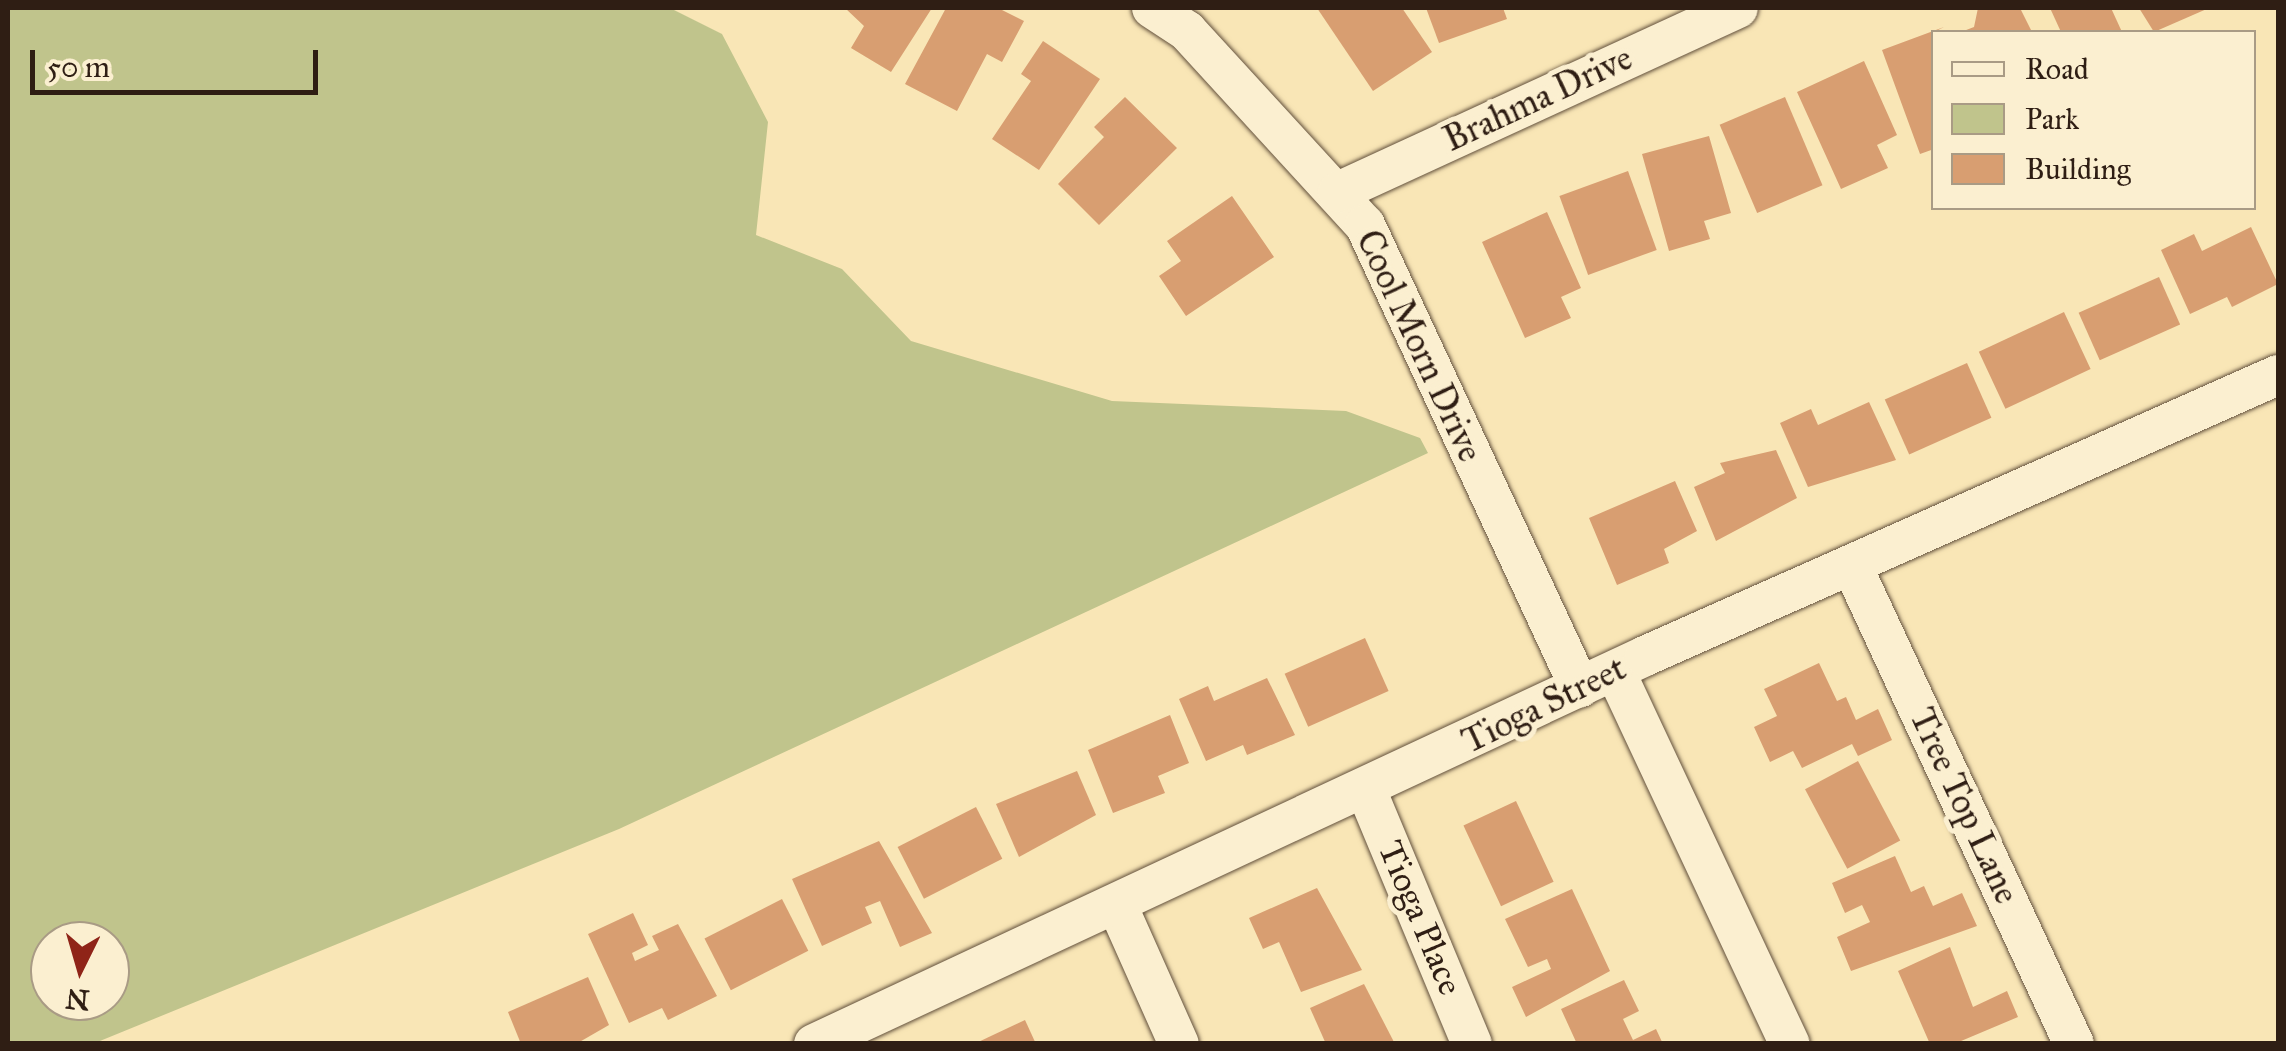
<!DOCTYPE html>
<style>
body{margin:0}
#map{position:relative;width:2286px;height:1051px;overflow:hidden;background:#f9e6b6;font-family:"IM FELL Great Primer",serif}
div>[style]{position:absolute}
.green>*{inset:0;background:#c0c48c}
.building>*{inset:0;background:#d89e71;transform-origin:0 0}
.roads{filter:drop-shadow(0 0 2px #62503c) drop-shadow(0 0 2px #62503c)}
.minor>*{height:40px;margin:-20px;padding:0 20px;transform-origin:20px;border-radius:20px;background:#fbefd0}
span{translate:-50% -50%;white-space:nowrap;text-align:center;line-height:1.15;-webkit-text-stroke:10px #fbefd0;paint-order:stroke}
.street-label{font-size:35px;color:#2f1e14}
.frame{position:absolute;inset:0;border:10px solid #2f1e14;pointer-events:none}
.legend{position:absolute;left:1931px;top:30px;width:325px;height:180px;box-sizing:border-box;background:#fbefd0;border:2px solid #a99b85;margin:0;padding:12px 18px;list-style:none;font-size:30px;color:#2f1e14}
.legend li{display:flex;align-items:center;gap:20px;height:50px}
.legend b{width:50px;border:2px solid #a99b85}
.north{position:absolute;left:30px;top:921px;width:100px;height:100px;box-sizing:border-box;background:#fbefd0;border:2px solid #a99b85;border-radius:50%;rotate:185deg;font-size:28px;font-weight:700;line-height:40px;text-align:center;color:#2f1e14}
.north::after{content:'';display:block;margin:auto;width:35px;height:45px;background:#8f2418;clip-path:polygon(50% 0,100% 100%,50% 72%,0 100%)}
.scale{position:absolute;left:30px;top:50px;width:288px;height:45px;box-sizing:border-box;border:5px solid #2f1e14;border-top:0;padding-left:12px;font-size:30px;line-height:35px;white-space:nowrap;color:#2f1e14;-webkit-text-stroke:8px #fbefd0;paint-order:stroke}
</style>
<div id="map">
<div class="green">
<i style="clip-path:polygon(evenodd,8px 8px,670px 8px,722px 34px,768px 122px,756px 235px,842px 269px,911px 341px,1112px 401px,1346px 411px,1420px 438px,1428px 453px,619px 829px,95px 1043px,8px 1043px,8px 8px,50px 941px,110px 941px,110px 1001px,50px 1001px,50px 941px)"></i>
</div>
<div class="building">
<i style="clip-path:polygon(845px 8px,932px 8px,891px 72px,851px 48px,864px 26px)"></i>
<i style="clip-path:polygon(946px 8px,998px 8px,1024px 21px,1002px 62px,987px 54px,957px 111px,905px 84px)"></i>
<i style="clip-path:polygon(1317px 8px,1402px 8px,1432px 52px,1373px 91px)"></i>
<i style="clip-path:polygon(1426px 8px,1503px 8px,1507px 19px,1439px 43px)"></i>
<i style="clip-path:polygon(1978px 8px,2020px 8px,2032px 32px,1961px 32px,1974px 27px)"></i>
<i style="clip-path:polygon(2050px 8px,2111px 8px,2122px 32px,2061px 32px)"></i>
<i style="clip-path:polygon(2139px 8px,2209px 8px,2154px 32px)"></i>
<i style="clip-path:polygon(1944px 27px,1934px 32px,1934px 149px,1920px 154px,1882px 50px)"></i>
<i style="clip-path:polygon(1043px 41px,1100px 79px,1039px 170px,992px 139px,1031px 81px,1021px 74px)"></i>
<i style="clip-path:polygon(1864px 61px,1897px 135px,1877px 145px,1888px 168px,1841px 189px,1797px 92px)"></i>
<i style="clip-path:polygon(1125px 97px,1177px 148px,1099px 225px,1058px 184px,1104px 137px,1094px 127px)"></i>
<i style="left:1785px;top:97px;width:96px;height:71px;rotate:67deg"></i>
<i style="clip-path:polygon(1709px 136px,1731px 213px,1704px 221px,1710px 239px,1669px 251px,1642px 154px)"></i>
<i style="left:1628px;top:171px;width:84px;height:73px;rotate:70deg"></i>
<i style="clip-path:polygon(1232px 196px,1274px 257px,1186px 316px,1159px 276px,1181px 261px,1167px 241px)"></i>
<i style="clip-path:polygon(1547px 212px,1581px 288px,1561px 297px,1571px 318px,1525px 338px,1482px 242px)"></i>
<i style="clip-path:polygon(2251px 227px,2278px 284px,2232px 307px,2227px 297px,2190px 314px,2161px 250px,2194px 234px,2202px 251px)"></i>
<i style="left:2159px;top:277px;width:52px;height:88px;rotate:66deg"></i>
<i style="left:2064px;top:312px;width:63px;height:94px;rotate:65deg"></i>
<i style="left:1967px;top:363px;width:60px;height:90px;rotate:66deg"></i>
<i style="clip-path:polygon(1869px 402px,1896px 460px,1808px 487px,1780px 423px,1811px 409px,1818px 425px)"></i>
<i style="clip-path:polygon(1776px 450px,1797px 498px,1716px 541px,1694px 487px,1725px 473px,1720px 463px)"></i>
<i style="clip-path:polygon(1675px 481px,1697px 531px,1664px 549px,1669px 563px,1617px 585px,1589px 518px)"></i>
<i style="left:1365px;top:638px;width:58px;height:88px;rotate:66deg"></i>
<i style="clip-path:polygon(1819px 663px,1837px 701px,1846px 697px,1856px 720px,1878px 709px,1892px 740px,1858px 756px,1852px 744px,1802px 768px,1793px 751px,1770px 762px,1754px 727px,1777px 716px,1764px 689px)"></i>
<i style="clip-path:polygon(1267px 678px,1295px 735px,1247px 755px,1243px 745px,1206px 761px,1179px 699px,1208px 686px,1214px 701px)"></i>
<i style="clip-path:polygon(1170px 715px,1189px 763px,1158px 776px,1165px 793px,1113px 813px,1088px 750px)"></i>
<i style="left:1858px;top:761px;width:90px;height:60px;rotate:62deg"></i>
<i style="clip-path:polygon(1077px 771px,1096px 815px,1019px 857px,996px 804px)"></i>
<i style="left:1516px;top:801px;width:89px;height:58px;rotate:65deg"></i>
<i style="left:976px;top:807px;width:58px;height:88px;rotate:63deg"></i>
<i style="clip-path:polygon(879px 841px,932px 933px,900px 947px,880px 901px,865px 907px,872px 923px,822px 946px,792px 879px)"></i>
<i style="clip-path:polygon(1895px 856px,1911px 892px,1924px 886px,1933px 906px,1962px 893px,1977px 926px,1851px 971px,1837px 937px,1870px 922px,1862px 905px,1845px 913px,1832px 883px)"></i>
<i style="clip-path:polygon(1317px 888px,1362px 970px,1301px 992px,1279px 942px,1263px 949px,1249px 918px)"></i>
<i style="clip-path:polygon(1572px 889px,1610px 971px,1526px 1017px,1512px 987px,1551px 969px,1547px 959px,1528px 967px,1505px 919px)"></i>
<i style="left:782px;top:899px;width:58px;height:87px;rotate:63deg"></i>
<i style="clip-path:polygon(633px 913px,648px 945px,632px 953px,635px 961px,659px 950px,652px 936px,678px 924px,717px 996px,668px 1020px,662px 1008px,629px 1023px,588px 934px)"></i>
<i style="clip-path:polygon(1950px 947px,1973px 1007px,2007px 991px,2018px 1017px,1954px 1044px,1930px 1044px,1898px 971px)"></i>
<i style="clip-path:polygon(588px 977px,609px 1025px,576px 1044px,521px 1044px,508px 1012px)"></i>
<i style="clip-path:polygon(1624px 980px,1639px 1011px,1623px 1019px,1633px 1040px,1656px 1029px,1663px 1044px,1577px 1044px,1561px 1009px)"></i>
<i style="clip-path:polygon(1364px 984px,1395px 1044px,1326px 1044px,1310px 1008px)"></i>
<i style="clip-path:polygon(1025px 1020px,1036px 1044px,974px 1044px)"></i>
</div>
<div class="roads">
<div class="minor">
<i style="left:1152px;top:8px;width:42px;rotate:33.3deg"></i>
<i style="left:1187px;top:31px;width:263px;rotate:47.5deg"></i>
<i style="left:1365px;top:225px;width:510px;rotate:65.09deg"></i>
<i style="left:1338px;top:192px;width:440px;rotate:-24.7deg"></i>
<i style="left:1853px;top:568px;width:525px;rotate:65.1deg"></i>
<i style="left:1615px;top:671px;width:412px;rotate:64.9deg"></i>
<i style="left:1367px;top:792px;width:273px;rotate:67.4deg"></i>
<i style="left:1117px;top:905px;width:152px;rotate:66deg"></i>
<i style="left:814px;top:1044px;width:917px;rotate:-25.03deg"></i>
<i style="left:1645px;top:656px;width:693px;rotate:-23.94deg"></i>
</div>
</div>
<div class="street-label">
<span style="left:1538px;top:99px;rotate:-25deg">Brahma Drive</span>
<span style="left:1419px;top:346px;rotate:65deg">Cool Morn Drive</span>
<span style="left:1544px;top:705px;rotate:-26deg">Tioga Street</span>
<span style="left:1964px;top:806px;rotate:65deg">Tree Top Lane</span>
<span style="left:1420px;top:918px;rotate:67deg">Tioga Place</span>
</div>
<div class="frame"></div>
<ul class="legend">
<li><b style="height:12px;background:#fbefd0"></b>Road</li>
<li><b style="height:28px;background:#c0c48c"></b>Park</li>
<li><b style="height:28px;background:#d89e71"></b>Building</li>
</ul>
<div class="north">N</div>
<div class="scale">50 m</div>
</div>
